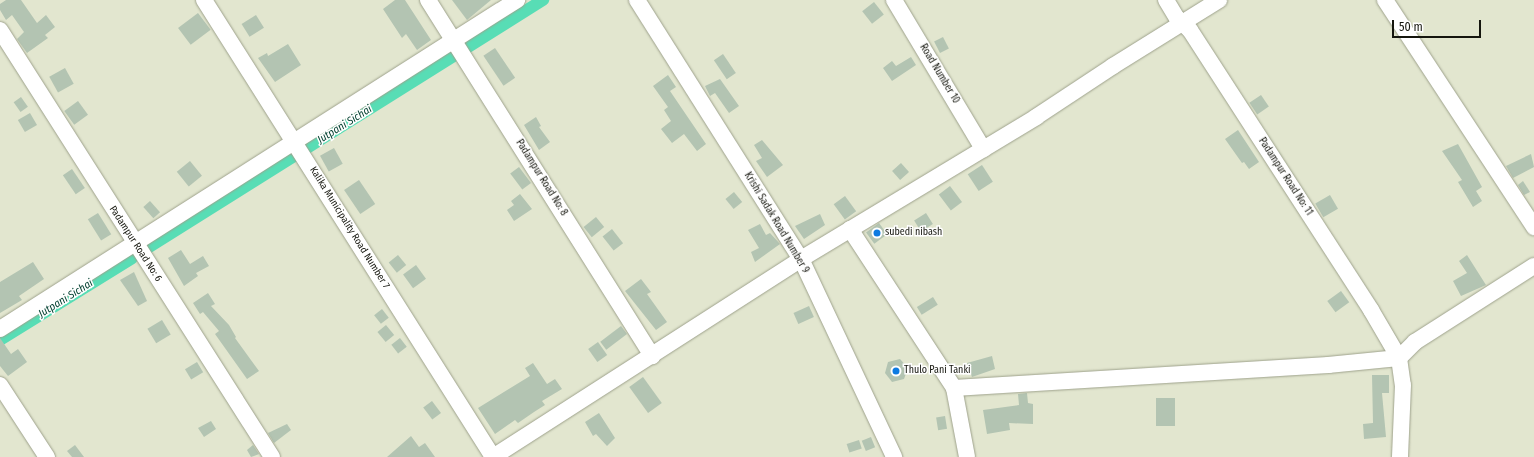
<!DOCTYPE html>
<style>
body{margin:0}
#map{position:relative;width:1534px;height:457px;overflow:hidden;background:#e2e6cf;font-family:"Fira Sans Condensed",sans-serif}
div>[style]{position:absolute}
.canal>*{height:12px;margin:-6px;padding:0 6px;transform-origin:6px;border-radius:6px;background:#58ddb5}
.building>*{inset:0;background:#b3c4b2;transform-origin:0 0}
.roads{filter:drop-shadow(0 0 1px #9ea28c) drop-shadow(0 0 1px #9ea28c)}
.minor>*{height:16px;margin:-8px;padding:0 8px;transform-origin:8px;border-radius:8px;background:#fff}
.dots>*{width:11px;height:11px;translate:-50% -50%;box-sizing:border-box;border:2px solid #fff;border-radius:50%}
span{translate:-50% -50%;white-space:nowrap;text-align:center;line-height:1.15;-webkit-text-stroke:3px #fff;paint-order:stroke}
.street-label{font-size:10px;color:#15160e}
.poi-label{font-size:10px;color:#15160e}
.left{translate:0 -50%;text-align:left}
.water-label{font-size:11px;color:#054232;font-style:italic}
.scale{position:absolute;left:1392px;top:20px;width:89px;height:18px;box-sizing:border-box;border:2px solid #15160e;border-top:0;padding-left:5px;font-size:12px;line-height:14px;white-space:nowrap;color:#15160e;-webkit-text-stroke:3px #fff;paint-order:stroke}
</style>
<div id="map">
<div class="canal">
<i style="left:146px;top:249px;width:469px;rotate:-32.1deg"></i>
<i style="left:0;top:340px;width:155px;rotate:-31.8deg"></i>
</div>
<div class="building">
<i style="clip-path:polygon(6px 0,21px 0,37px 23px,46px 15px,55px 27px,45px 35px,48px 38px,27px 53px,17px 39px,24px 32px,12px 15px,6px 20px,0 10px,0 4px)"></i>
<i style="clip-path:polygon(395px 0,405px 0,431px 40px,417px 50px,406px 34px,402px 38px,383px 9px)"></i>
<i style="clip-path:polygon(452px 0,491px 0,467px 20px)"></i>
<i style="left:874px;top:2px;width:16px;height:15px;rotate:52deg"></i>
<i style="left:198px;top:13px;width:21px;height:25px;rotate:53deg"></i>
<i style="left:256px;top:15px;width:15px;height:17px;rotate:58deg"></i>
<i style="left:943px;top:37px;width:13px;height:10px;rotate:63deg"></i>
<i style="clip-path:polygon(288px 44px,301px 65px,275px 82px,258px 58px,267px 53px,268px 56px)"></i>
<i style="left:495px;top:48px;width:36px;height:14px;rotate:56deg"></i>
<i style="left:723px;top:54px;width:23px;height:11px;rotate:56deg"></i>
<i style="clip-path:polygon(911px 57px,916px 65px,892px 81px,883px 68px,892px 61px,896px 66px)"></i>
<i style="left:65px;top:68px;width:18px;height:18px;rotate:61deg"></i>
<i style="clip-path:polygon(668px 75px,676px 87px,670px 91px,706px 144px,697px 151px,684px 134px,672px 143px,661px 129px,671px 121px,664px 110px,668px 107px,653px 86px)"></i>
<i style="clip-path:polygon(720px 79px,739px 106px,729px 113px,715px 93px,710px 96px,705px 86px)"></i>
<i style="left:1261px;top:95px;width:14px;height:14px;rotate:56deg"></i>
<i style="left:21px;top:97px;width:12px;height:9px;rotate:55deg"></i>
<i style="left:78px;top:101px;width:17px;height:17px;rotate:54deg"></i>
<i style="left:30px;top:113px;width:14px;height:14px;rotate:60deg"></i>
<i style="clip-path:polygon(536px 117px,541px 126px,539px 127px,550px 142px,539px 150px,524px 125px)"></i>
<i style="clip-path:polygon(1238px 130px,1259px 162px,1249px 169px,1244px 162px,1242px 163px,1225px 139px)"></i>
<i style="clip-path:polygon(762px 140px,783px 165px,767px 177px,756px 161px,762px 158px,754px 145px)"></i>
<i style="clip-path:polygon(1458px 144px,1482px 187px,1476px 191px,1482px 201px,1473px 207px,1458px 182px,1462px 180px,1442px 151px)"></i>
<i style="left:334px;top:148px;width:18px;height:16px;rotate:61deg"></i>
<i style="clip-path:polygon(1531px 154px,1534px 167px,1513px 178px,1506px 166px)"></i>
<i style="left:190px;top:161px;width:19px;height:17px;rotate:51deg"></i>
<i style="left:901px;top:163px;width:12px;height:12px;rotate:48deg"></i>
<i style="left:982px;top:165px;width:20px;height:17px;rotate:57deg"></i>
<i style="left:519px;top:167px;width:20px;height:11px;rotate:53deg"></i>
<i style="left:72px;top:169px;width:23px;height:11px;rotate:56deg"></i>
<i style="left:359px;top:180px;width:29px;height:18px;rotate:56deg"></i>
<i style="clip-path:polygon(1523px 181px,1530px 192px,1524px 195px,1518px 185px)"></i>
<i style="left:950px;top:186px;width:20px;height:14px;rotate:53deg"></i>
<i style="left:734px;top:192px;width:13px;height:11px;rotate:51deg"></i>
<i style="clip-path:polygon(520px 194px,532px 209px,514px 221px,507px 210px,514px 205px,511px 201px)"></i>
<i style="left:1330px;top:195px;width:16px;height:17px;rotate:60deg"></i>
<i style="left:845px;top:196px;width:19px;height:14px;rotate:54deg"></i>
<i style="left:150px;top:201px;width:15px;height:9px;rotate:48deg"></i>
<i style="left:98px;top:213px;width:25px;height:12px;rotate:58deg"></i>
<i style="left:926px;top:213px;width:13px;height:14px;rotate:58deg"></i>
<i style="clip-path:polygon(820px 214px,825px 225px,804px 239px,795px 226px)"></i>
<i style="left:596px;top:217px;width:13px;height:16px;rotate:51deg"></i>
<i style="left:879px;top:223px;width:14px;height:16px;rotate:54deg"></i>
<i style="clip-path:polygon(760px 224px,766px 235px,770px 233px,780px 244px,755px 262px,751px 252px,759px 248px,748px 230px)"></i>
<i style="left:612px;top:229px;width:18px;height:12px;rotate:52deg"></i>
<i style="clip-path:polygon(181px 250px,190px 264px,203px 256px,209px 266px,196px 273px,198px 276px,184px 286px,168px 258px)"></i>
<i style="left:398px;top:255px;width:13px;height:12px;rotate:51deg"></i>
<i style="clip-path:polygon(1467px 255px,1486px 285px,1461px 296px,1453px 281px,1467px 273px,1459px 261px)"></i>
<i style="clip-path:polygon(33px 262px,44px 279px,19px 296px,22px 300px,0 313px,0 282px)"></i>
<i style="left:416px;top:265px;width:17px;height:16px;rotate:54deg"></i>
<i style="clip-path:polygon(134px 272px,147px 301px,138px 306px,120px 280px)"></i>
<i style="clip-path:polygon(641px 279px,651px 292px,647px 294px,667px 322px,656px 330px,625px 291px)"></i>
<i style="left:1341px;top:291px;width:14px;height:17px;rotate:54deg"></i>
<i style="clip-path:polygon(208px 293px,215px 304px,211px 306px,229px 325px,236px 337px,235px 338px,259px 371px,247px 379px,215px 334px,219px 331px,203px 312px,200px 314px,193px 303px)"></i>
<i style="left:933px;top:297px;width:9px;height:19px;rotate:58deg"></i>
<i style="left:809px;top:306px;width:12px;height:17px;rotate:66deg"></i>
<i style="left:382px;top:309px;width:11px;height:10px;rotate:52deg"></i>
<i style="left:162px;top:320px;width:17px;height:17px;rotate:59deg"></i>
<i style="left:386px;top:325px;width:13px;height:11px;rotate:51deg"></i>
<i style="left:621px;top:326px;width:10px;height:26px;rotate:53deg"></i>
<i style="clip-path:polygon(0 338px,11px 354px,18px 349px,27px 362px,8px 376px,0 366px)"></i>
<i style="left:400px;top:338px;width:11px;height:11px;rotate:52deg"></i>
<i style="left:598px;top:342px;width:16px;height:12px;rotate:55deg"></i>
<i style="clip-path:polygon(992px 356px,995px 369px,972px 377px,967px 363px)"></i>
<i style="clip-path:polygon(900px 359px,908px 368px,904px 379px,892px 382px,885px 373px,888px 362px)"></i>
<i style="left:197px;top:362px;width:12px;height:14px;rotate:59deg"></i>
<i style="clip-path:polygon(533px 363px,547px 384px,555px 379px,562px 389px,542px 401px,545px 405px,534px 412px,518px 423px,515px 420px,495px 434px,478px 408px,530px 376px,525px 368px)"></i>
<i style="clip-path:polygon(1372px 375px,1389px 375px,1389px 393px,1382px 393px,1386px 437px,1364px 439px,1363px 424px,1373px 423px)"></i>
<i style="left:643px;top:377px;width:32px;height:17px;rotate:54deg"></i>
<i style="clip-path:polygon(1027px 393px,1028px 403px,1033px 404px,1033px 424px,1009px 423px,1010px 430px,987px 434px,983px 410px,1019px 405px,1018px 394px)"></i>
<i style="left:1156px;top:398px;width:19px;height:28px"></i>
<i style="left:432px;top:401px;width:15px;height:11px;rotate:53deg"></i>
<i style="clip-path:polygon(599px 413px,615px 438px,607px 446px,596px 434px,593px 436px,585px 422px)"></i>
<i style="left:945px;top:416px;width:13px;height:9px;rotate:81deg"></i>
<i style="clip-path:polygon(211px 421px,216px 429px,204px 437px,198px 428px)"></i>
<i style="clip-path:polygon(287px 424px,291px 430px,274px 443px,268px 433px)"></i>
<i style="clip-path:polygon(411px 436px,419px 447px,425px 443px,435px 457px,387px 457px)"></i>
<i style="left:871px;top:437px;width:11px;height:10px;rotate:68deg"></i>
<i style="left:859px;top:440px;width:9px;height:13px;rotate:72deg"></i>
<i style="clip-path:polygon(75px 445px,84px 457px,72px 457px,67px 451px)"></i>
<i style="clip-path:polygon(253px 445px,259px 454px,251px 457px,247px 450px)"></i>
</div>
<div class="roads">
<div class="minor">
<i style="left:204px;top:0;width:541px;rotate:57.69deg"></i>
<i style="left:428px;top:0;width:421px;rotate:57.8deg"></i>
<i style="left:637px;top:0;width:307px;rotate:57.7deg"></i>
<i style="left:801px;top:259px;width:219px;rotate:64.8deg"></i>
<i style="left:894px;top:0;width:174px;rotate:59.1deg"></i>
<i style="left:1166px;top:0;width:21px;rotate:59deg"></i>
<i style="left:1177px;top:18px;width:18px;rotate:43deg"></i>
<i style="left:1190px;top:30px;width:333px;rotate:57.1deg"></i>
<i style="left:1371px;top:310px;width:56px;rotate:59.7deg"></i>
<i style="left:1399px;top:358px;width:27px;rotate:82deg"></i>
<i style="left:1403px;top:385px;width:72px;rotate:92.4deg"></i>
<i style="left:1385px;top:0;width:272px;rotate:56.7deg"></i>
<i style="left:0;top:30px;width:506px;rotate:57.5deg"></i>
<i style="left:850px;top:229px;width:190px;rotate:56.8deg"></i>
<i style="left:954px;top:388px;width:70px;rotate:79.3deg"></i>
<i style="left:0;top:329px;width:613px;rotate:-32.47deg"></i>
<i style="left:0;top:385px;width:86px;rotate:56.9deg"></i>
<i style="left:954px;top:388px;width:375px;rotate:-3.5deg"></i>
<i style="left:1328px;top:365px;width:71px;rotate:-5.6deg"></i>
<i style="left:1399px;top:358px;width:23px;rotate:-45deg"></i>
<i style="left:1415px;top:342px;width:141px;rotate:-32.6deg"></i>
<i style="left:493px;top:457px;width:366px;rotate:-32.7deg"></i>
<i style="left:801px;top:259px;width:275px;rotate:-31.1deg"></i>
<i style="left:1036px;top:117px;width:92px;rotate:-33.5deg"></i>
<i style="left:1113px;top:66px;width:125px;rotate:-31.9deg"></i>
</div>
</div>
<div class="dots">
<i style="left:877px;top:233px;background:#0d7be2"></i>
<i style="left:896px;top:371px;background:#0d7be2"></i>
</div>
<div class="street-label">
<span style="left:939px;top:74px;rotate:59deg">Road Number 10</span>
<span style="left:1285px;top:177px;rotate:57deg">Padampur Road No: 11</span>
<span style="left:541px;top:178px;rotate:58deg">Padampur Road No: 8</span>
<span style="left:776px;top:223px;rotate:59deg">Krishi Sadak Road Number 9</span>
<span style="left:349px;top:228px;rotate:58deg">Kalika Municipality Road Number 7</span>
<span style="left:135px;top:244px;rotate:57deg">Padampur Road No: 6</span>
</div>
<div class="poi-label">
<span class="left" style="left:885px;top:233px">subedi nibash</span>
<span class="left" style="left:904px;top:371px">Thulo Pani Tanki</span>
</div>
<div class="water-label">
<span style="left:345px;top:125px;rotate:-32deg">Jutpani Sichai</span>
<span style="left:66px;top:299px;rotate:-32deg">Jutpani Sichai</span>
</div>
<div class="scale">50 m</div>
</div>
